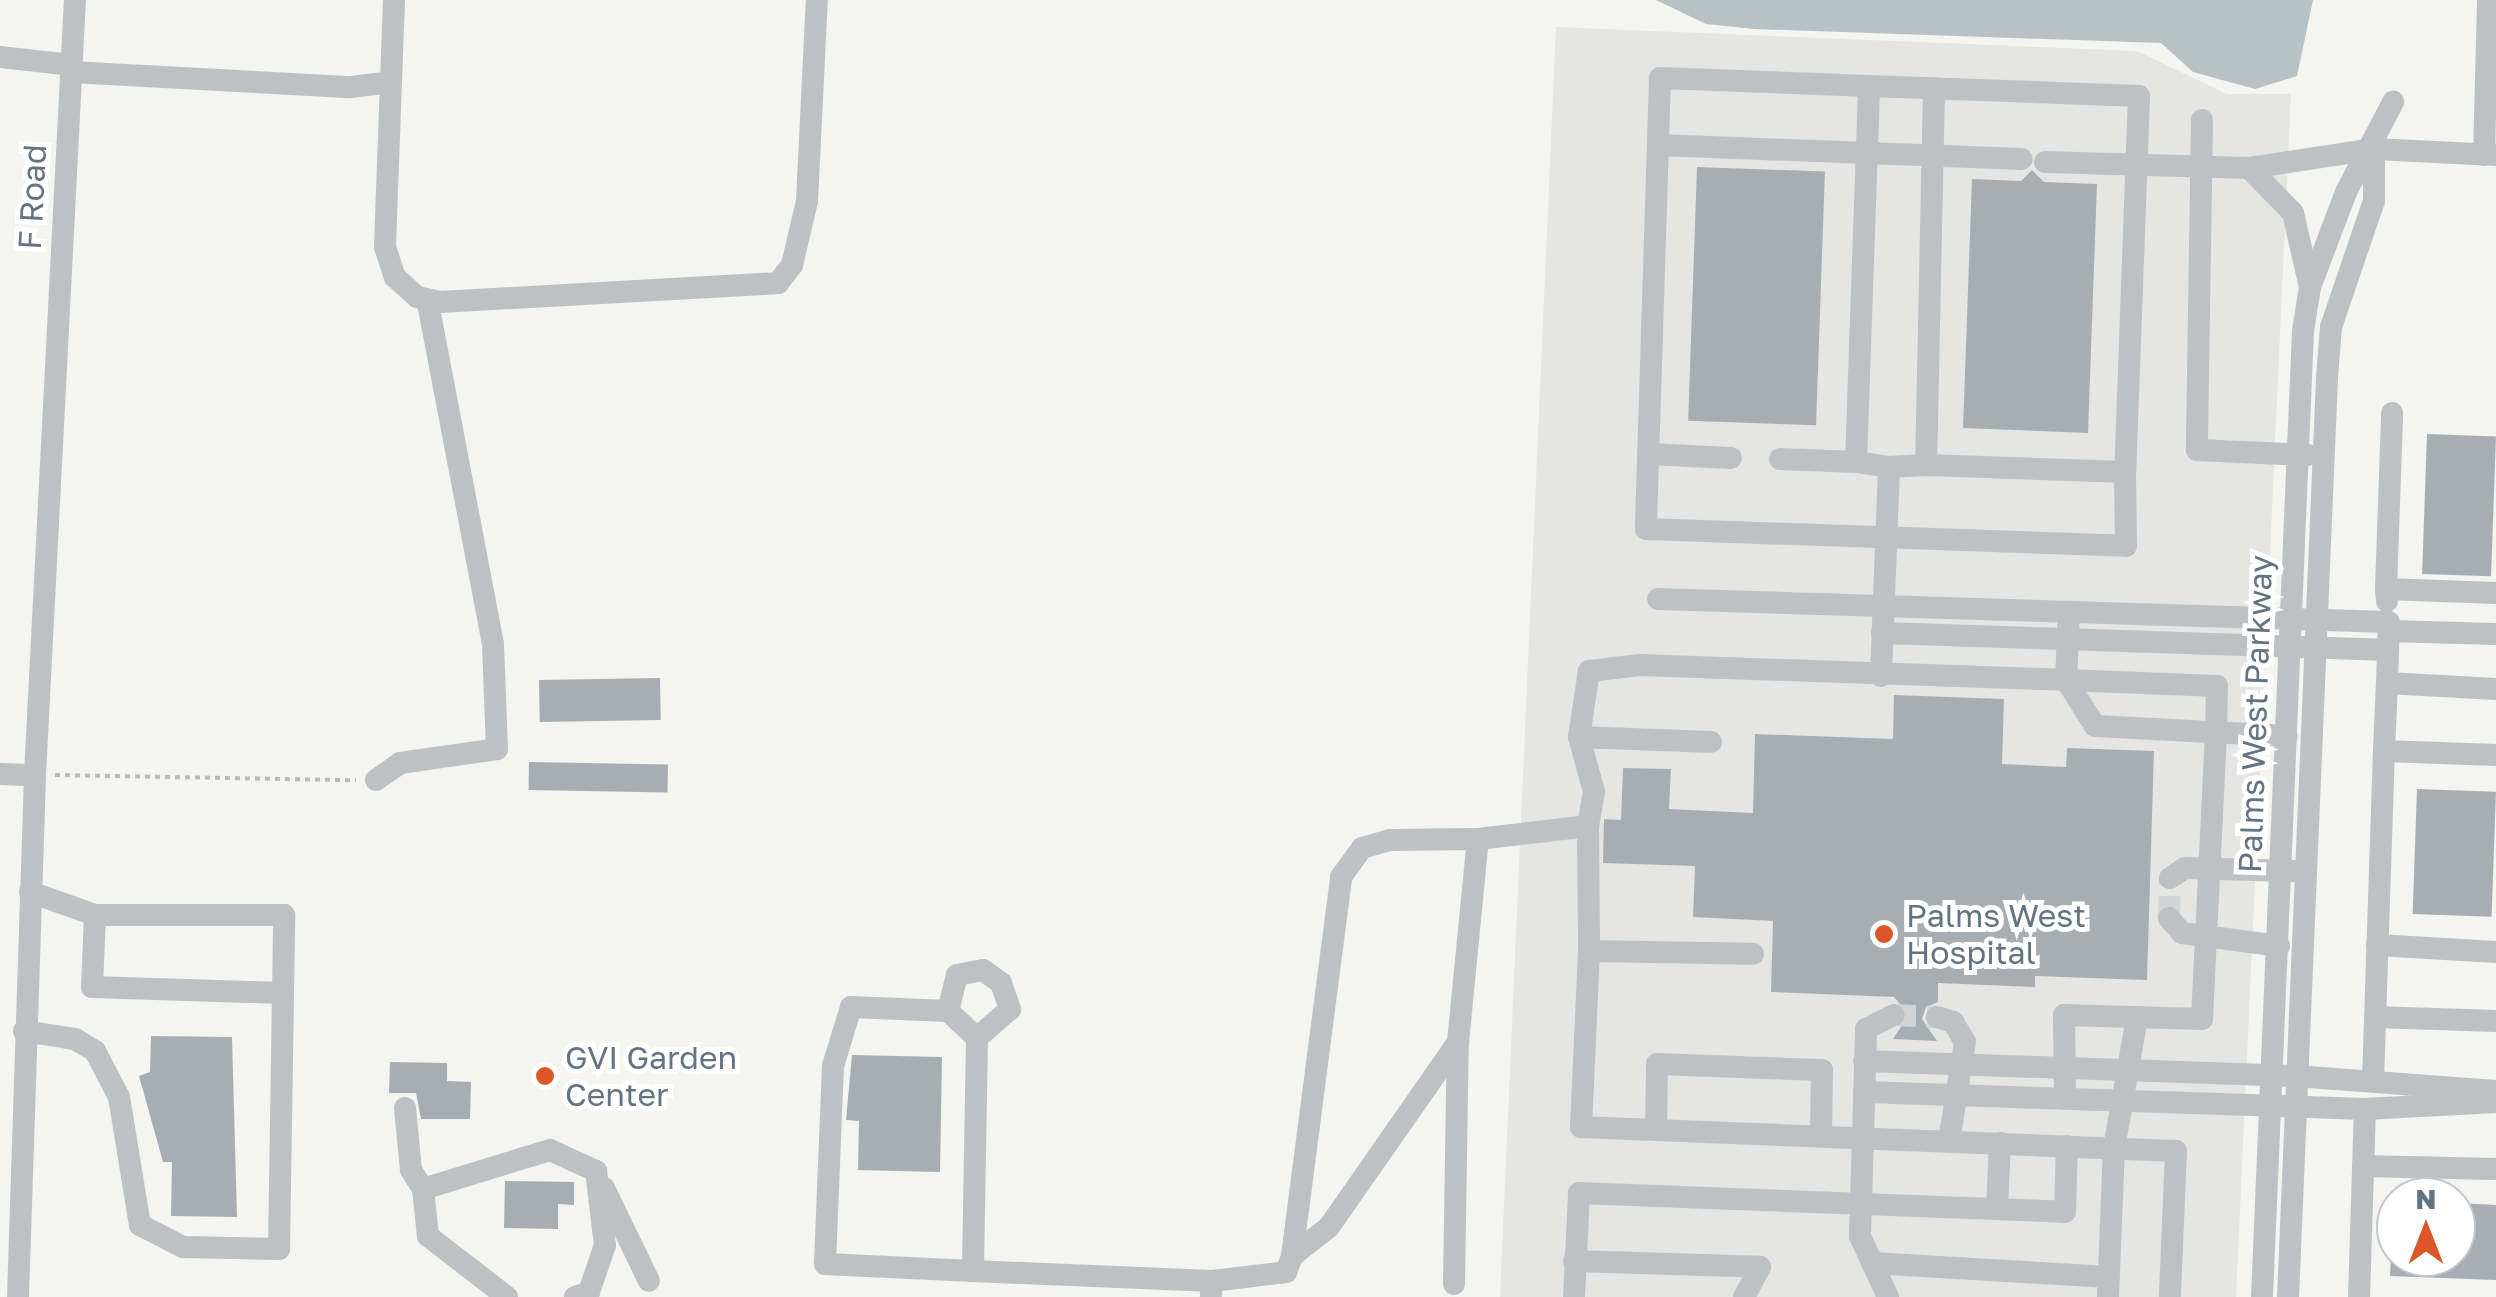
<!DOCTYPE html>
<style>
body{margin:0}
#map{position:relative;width:2496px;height:1297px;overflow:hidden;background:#f4f4f0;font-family:"Golos Text",sans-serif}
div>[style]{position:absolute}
.built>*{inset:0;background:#e5e6e4}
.water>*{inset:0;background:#b7c2c7}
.building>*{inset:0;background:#a7aeb3;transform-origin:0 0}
.minor-tunnel>*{height:22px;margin-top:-11px;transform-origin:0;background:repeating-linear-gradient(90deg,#d0d4d4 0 22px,transparent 0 33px)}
.path>*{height:4px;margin-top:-2px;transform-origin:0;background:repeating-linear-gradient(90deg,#b7babc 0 5px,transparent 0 10px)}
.minor>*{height:22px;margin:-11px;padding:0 11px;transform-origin:11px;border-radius:11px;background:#bdc1c4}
.dots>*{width:28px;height:28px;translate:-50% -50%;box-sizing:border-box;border:5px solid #fff;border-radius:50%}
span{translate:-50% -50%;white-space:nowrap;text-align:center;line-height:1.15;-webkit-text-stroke:10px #fff;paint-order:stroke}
.street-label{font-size:32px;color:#647381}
.poi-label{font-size:32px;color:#647381}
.left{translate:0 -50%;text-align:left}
.north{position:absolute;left:2376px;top:1177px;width:100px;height:100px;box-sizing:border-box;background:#fff;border:2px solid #c1c7cd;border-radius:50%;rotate:0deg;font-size:28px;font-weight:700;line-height:40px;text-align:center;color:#647381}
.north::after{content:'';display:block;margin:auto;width:35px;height:45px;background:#dd5628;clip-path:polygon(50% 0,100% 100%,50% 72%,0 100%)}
</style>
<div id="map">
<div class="built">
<i style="clip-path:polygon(1556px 27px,2137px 51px,2227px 94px,2291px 94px,2236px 1297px,1500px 1297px)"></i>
</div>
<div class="water">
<i style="clip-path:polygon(1656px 0,2313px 0,2297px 76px,2255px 89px,2193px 72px,2161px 43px,1754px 29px,1706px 24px)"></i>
</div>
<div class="building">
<i style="left:1697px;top:167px;width:128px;height:254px;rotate:2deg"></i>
<i style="clip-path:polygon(2032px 170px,2044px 182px,2097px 184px,2088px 433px,1963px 428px,1972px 179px,2021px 181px)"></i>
<i style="left:2427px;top:434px;width:69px;height:140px;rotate:2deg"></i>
<i style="left:660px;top:678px;width:42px;height:121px;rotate:89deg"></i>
<i style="clip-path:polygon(1894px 695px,2004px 699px,2002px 764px,2066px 767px,2067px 748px,2154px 751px,2147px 980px,2035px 976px,2035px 987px,1938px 983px,1938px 1002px,1926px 1007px,1922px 1019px,1937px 1041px,1893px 1039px,1909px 1015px,1894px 997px,1771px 992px,1773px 921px,1693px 917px,1695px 866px,1603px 863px,1604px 819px,1621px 820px,1623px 768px,1671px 769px,1669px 809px,1753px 813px,1755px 734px,1893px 739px)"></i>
<i style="left:529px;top:762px;width:139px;height:28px;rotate:1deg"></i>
<i style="left:2417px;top:789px;width:79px;height:125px;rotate:2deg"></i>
<i style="clip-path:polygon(151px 1036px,232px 1037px,237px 1217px,171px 1216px,172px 1162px,163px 1162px,139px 1076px,150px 1072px)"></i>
<i style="clip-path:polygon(852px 1055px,942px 1057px,940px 1172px,858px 1170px,859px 1121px,846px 1120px)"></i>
<i style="clip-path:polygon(390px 1062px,447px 1063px,447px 1081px,471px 1082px,470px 1119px,421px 1119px,416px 1093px,389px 1093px)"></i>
<i style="clip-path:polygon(505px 1181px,574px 1182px,574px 1205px,558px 1204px,558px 1229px,504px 1228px)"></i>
<i style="clip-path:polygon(2456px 1203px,2496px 1205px,2496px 1280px,2390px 1276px,2391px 1257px,2456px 1257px)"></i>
</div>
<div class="minor-tunnel">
<i style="left:2169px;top:918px;width:40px;rotate:-88.6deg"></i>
<i style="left:1894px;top:1015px;width:43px;rotate:2.7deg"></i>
</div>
<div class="path">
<i style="left:55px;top:775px;width:301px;rotate:1deg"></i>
</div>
<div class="minor">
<i style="left:394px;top:0;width:247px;rotate:92.1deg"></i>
<i style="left:385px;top:247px;width:32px;rotate:72deg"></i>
<i style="left:395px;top:277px;width:30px;rotate:42deg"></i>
<i style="left:417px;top:297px;width:24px;rotate:12deg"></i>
<i style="left:440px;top:302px;width:339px;rotate:-3.2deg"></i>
<i style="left:778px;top:283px;width:23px;rotate:-52deg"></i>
<i style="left:792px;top:265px;width:66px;rotate:-76.8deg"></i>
<i style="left:807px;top:201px;width:201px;rotate:-87.2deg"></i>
<i style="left:0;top:57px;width:71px;rotate:6.4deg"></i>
<i style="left:71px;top:72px;width:280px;rotate:3.1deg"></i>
<i style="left:351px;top:87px;width:40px;rotate:-7.1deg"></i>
<i style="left:1869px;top:86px;width:270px;rotate:2.1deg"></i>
<i style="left:2139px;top:96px;width:376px;rotate:92.1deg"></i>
<i style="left:2125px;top:472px;width:199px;rotate:-178deg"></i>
<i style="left:1934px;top:88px;width:377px;rotate:91.2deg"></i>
<i style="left:1926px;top:465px;width:37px;rotate:177deg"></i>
<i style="left:1889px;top:467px;width:33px;rotate:-171deg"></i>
<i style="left:1856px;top:462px;width:376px;rotate:-88deg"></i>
<i style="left:1869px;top:86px;width:209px;rotate:-177.8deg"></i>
<i style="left:1660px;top:78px;width:451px;rotate:91.8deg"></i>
<i style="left:1646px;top:529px;width:480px;rotate:2deg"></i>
<i style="left:2126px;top:546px;width:74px;rotate:-90.8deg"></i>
<i style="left:2202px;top:120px;width:330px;rotate:90.9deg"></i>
<i style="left:2197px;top:450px;width:111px;rotate:2.6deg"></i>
<i style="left:1659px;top:145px;width:363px;rotate:2.2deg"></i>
<i style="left:2484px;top:155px;width:155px;rotate:-88.5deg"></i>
<i style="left:2045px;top:162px;width:204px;rotate:1.7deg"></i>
<i style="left:2249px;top:168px;width:126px;rotate:-8.6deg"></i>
<i style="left:2374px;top:149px;width:122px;rotate:2.8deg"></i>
<i style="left:2249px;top:168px;width:63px;rotate:45.6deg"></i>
<i style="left:2293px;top:213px;width:76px;rotate:77.1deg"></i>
<i style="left:1649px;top:454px;width:82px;rotate:2.8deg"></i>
<i style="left:1780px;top:459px;width:76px;rotate:2.3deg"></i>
<i style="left:2386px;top:589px;width:176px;rotate:-88deg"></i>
<i style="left:1658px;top:599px;width:731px;rotate:1.8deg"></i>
<i style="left:2389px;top:622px;width:61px;rotate:91.9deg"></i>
<i style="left:2387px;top:601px;width:12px;rotate:-95deg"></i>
<i style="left:2386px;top:589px;width:110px;rotate:2.1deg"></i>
<i style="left:2388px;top:631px;width:108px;rotate:1.6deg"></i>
<i style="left:1882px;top:633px;width:506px;rotate:1.92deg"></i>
<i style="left:1881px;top:676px;width:209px;rotate:-87.8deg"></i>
<i style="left:1579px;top:737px;width:57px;rotate:74.7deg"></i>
<i style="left:1594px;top:792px;width:35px;rotate:100deg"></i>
<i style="left:1588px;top:826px;width:125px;rotate:89.5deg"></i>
<i style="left:1589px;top:951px;width:164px;rotate:1deg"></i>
<i style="left:1711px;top:742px;width:132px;rotate:-177.8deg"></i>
<i style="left:1579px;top:737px;width:67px;rotate:-81.4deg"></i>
<i style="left:1589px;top:671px;width:51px;rotate:-6.7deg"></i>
<i style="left:1640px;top:665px;width:426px;rotate:2deg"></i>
<i style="left:2066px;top:680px;width:54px;rotate:57.8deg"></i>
<i style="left:2095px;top:726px;width:192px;rotate:3deg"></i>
<i style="left:2384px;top:751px;width:68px;rotate:-87.5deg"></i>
<i style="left:2387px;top:683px;width:109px;rotate:3.2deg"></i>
<i style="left:0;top:774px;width:35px;rotate:2deg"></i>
<i style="left:376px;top:780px;width:29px;rotate:-35deg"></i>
<i style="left:400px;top:763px;width:98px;rotate:-8.2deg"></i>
<i style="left:497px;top:749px;width:105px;rotate:-92.2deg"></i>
<i style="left:493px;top:644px;width:351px;rotate:-100.8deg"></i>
<i style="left:2170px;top:878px;width:18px;rotate:-34deg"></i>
<i style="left:2185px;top:868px;width:108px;rotate:1.6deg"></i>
<i style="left:95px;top:915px;width:72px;rotate:92.4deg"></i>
<i style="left:92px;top:987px;width:191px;rotate:1.8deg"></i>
<i style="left:2169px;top:918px;width:20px;rotate:49deg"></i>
<i style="left:2182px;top:933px;width:98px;rotate:7.6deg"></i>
<i style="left:2377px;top:945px;width:119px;rotate:3.4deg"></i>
<i style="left:1589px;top:951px;width:176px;rotate:92.6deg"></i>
<i style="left:1581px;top:1127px;width:595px;rotate:2.31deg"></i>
<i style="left:2176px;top:1151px;width:146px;rotate:92.4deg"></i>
<i style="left:948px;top:1011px;width:37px;rotate:-76deg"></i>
<i style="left:957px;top:975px;width:26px;rotate:-11deg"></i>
<i style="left:983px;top:970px;width:22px;rotate:36deg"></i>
<i style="left:1001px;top:983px;width:28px;rotate:71deg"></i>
<i style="left:1010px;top:1009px;width:44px;rotate:138.7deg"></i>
<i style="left:1937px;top:1017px;width:17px;rotate:17deg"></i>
<i style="left:1953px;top:1022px;width:23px;rotate:59deg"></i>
<i style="left:1965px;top:1042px;width:100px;rotate:99.2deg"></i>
<i style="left:2375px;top:1017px;width:121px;rotate:1.9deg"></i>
<i style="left:24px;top:1031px;width:52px;rotate:8.9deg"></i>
<i style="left:75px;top:1039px;width:23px;rotate:31deg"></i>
<i style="left:95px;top:1051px;width:52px;rotate:62.4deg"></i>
<i style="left:119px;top:1097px;width:130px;rotate:80.7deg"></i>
<i style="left:140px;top:1225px;width:48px;rotate:27.1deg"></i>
<i style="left:183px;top:1247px;width:96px;rotate:1.2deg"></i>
<i style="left:279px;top:1249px;width:334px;rotate:-89.1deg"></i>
<i style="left:284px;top:915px;width:189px;rotate:180deg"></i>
<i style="left:95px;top:915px;width:69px;rotate:-160.5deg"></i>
<i style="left:1864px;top:1061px;width:431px;rotate:2deg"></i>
<i style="left:2295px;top:1076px;width:202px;rotate:4.3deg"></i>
<i style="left:2373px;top:1081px;width:330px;rotate:-88.1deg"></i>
<i style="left:2384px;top:751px;width:112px;rotate:2deg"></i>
<i style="left:1864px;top:1092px;width:501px;rotate:1.94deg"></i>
<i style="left:2365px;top:1109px;width:131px;rotate:-3.1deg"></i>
<i style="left:2065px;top:1099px;width:84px;rotate:-90.7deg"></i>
<i style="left:2064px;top:1015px;width:138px;rotate:1.7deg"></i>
<i style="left:2202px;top:1019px;width:286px;rotate:-87.2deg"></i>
<i style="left:2216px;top:733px;width:47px;rotate:-88.8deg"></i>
<i style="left:2217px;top:686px;width:151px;rotate:-177.7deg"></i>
<i style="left:2066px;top:680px;width:68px;rotate:-87.5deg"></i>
<i style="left:405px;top:1108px;width:62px;rotate:84.5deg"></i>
<i style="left:411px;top:1170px;width:22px;rotate:58deg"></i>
<i style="left:1656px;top:1130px;width:66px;rotate:-89.1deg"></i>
<i style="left:1657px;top:1064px;width:165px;rotate:2.1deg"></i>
<i style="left:1822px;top:1070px;width:66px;rotate:90.9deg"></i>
<i style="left:2363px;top:1166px;width:133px;rotate:1.3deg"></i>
<i style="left:604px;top:1188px;width:103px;rotate:64.2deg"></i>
<i style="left:1997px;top:1208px;width:65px;rotate:-87.4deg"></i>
<i style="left:1292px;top:1256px;width:47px;rotate:-38.1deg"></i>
<i style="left:1329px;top:1227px;width:226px;rotate:-55.1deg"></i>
<i style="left:1458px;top:1042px;width:204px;rotate:-84.4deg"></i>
<i style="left:1574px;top:1261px;width:186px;rotate:1.8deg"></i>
<i style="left:1760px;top:1267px;width:34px;rotate:118deg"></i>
<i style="left:1872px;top:1263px;width:237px;rotate:3.4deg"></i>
<i style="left:973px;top:1271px;width:148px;rotate:-177.3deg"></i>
<i style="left:825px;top:1264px;width:198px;rotate:-87.7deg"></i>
<i style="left:833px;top:1066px;width:62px;rotate:-73deg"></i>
<i style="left:851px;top:1007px;width:97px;rotate:2.4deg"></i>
<i style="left:948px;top:1011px;width:40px;rotate:43deg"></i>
<i style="left:977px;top:1038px;width:233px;rotate:91deg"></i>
<i style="left:973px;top:1271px;width:239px;rotate:2.4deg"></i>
<i style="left:1212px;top:1281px;width:16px;rotate:94deg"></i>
<i style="left:1212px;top:1281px;width:75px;rotate:-6.9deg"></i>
<i style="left:1286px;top:1272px;width:17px;rotate:-69deg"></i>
<i style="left:1292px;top:1256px;width:382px;rotate:-82.6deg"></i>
<i style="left:1341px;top:877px;width:36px;rotate:-54deg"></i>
<i style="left:1362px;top:848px;width:29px;rotate:-16deg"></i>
<i style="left:1390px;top:840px;width:88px;rotate:-0.7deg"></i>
<i style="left:1478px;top:839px;width:111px;rotate:-6.7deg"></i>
<i style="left:1454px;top:1284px;width:242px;rotate:-89.1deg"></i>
<i style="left:18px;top:1297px;width:522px;rotate:-88.13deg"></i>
<i style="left:35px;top:775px;width:776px;rotate:-87.05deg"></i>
<i style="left:507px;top:1297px;width:100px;rotate:-142.3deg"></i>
<i style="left:428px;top:1236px;width:47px;rotate:-96.1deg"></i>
<i style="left:423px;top:1189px;width:133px;rotate:-17.1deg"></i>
<i style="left:550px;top:1150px;width:51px;rotate:24.5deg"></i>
<i style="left:596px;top:1171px;width:75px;rotate:83.1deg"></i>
<i style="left:605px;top:1245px;width:50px;rotate:108.8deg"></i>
<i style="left:589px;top:1292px;width:15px;rotate:160deg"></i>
<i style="left:1574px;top:1297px;width:104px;rotate:-87.2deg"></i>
<i style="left:1579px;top:1193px;width:486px;rotate:2.2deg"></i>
<i style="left:2065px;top:1212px;width:66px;rotate:-88.3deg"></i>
<i style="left:1888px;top:1297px;width:67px;rotate:-114.7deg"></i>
<i style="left:1860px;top:1236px;width:207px;rotate:-88.3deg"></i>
<i style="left:1866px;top:1029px;width:31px;rotate:-27deg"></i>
<i style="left:2108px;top:1297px;width:149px;rotate:-87.7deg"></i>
<i style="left:2114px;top:1148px;width:133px;rotate:-80deg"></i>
<i style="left:2262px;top:1297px;width:967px;rotate:-87.57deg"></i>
<i style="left:2303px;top:331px;width:45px;rotate:-81deg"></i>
<i style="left:2310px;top:287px;width:102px;rotate:-69.2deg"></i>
<i style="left:2346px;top:192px;width:102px;rotate:-62.4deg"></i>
<i style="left:2288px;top:1297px;width:921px;rotate:-87.57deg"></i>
<i style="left:2327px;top:377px;width:50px;rotate:-85.4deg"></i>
<i style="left:2331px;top:327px;width:133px;rotate:-71.2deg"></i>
<i style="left:2374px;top:201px;width:52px;rotate:-90deg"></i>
<i style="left:2359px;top:1297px;width:188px;rotate:-88.2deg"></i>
</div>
<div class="dots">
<i style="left:1884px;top:934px;background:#dd5628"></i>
<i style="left:545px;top:1076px;background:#dd5628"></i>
</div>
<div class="street-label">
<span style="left:32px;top:197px;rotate:-87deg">F Road</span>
<span style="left:2255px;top:714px;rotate:-88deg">Palms West Parkway</span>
</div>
<div class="poi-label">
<span class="left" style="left:1906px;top:934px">Palms West<br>Hospital</span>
<span class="left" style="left:565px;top:1076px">GVI Garden<br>Center</span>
</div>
<div class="north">N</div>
</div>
